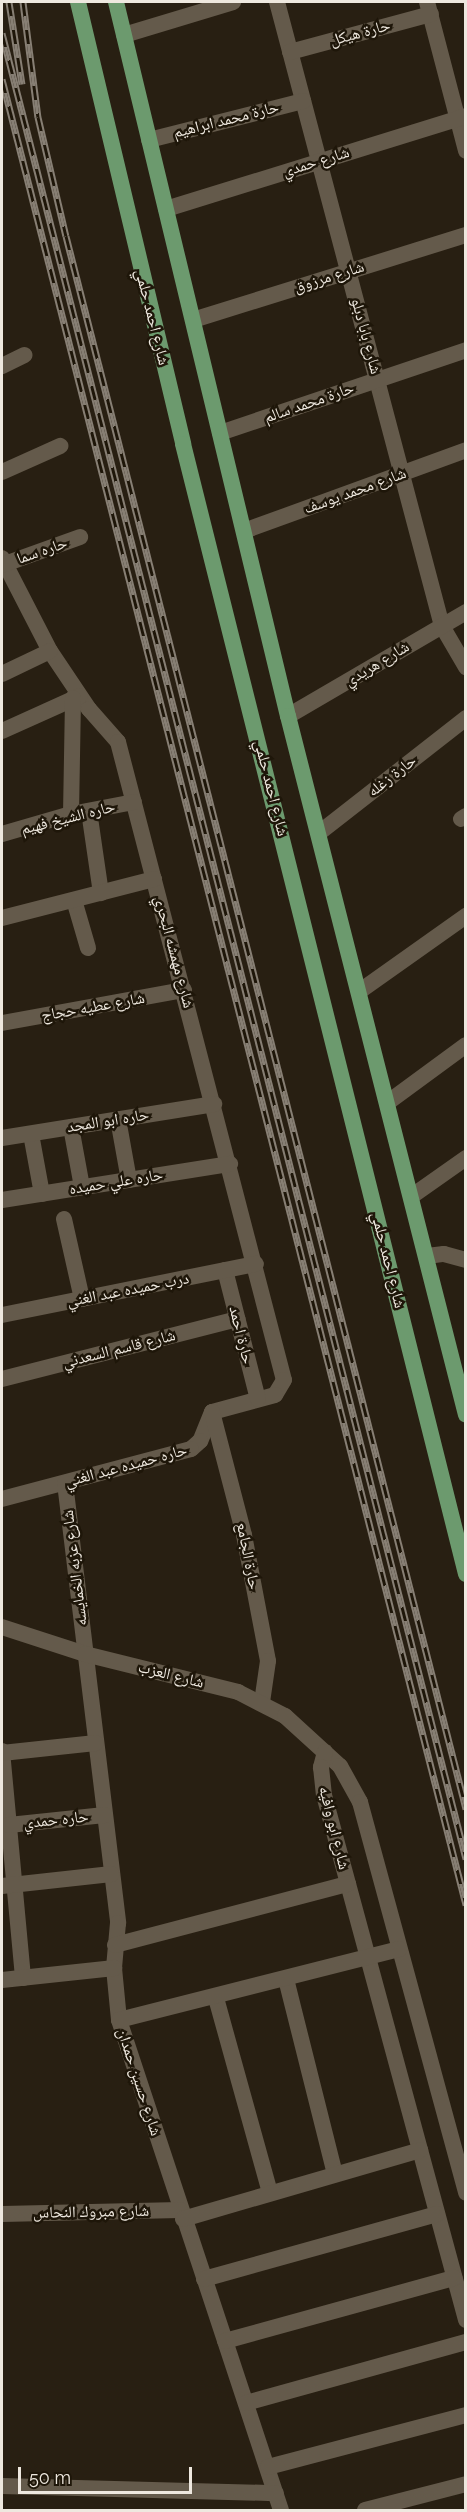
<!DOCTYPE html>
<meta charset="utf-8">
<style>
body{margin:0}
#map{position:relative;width:467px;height:2512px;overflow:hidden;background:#281f12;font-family:Raleway,"Noto Naskh Arabic",sans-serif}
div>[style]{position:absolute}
.minor>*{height:16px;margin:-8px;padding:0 8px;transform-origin:8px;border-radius:8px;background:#645a4b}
.primary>*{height:16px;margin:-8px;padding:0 8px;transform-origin:8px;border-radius:8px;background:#6c9a6e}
.rail>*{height:7px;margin-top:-3.5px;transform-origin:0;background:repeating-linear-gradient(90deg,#1e1609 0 14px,#877f74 0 28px);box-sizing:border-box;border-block:2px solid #877f74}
span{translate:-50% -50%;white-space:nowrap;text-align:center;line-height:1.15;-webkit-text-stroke:5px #1e1609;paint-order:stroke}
.street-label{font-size:16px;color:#eee8df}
.frame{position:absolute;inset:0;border:3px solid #eee8df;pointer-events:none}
.scale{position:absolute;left:18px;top:2467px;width:174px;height:27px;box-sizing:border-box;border:3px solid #eee8df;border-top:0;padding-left:8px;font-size:18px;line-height:21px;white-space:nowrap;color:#eee8df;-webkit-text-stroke:4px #1e1609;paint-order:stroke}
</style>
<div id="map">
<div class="minor">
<i style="left:277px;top:2px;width:645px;rotate:75.19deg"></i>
<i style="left:442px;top:626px;width:48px;rotate:59.7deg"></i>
<i style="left:427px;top:2px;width:154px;rotate:75.3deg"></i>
<i style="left:124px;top:35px;width:114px;rotate:-16.8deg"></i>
<i style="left:290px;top:52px;width:146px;rotate:-15.1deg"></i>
<i style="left:149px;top:140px;width:159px;rotate:-14.2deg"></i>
<i style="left:166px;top:209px;width:314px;rotate:-17.2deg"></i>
<i style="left:193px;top:320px;width:286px;rotate:-17.3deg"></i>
<i style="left:2px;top:366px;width:25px;rotate:-26deg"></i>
<i style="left:220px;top:433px;width:260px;rotate:-18.6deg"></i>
<i style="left:2px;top:472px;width:64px;rotate:-24.1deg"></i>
<i style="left:244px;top:531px;width:236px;rotate:-20deg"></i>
<i style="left:2px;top:558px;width:105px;rotate:62.7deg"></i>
<i style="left:50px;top:651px;width:70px;rotate:56.1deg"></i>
<i style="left:89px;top:709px;width:44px;rotate:48.7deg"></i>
<i style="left:118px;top:742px;width:659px;rotate:75.42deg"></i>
<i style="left:284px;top:1380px;width:17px;rotate:121deg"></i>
<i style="left:275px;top:1395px;width:65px;rotate:164.9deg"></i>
<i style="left:212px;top:1412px;width:31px;rotate:112deg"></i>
<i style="left:200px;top:1441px;width:12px;rotate:138deg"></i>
<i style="left:191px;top:1449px;width:196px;rotate:165.2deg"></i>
<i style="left:2px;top:565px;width:83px;rotate:-19.7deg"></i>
<i style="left:2px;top:674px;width:53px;rotate:-25.6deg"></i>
<i style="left:288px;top:716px;width:206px;rotate:-30.3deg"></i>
<i style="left:2px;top:731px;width:85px;rotate:-24.2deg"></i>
<i style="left:89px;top:811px;width:83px;rotate:81.7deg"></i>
<i style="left:71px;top:814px;width:116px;rotate:-89deg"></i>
<i style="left:461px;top:819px;width:6px;rotate:-31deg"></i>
<i style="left:319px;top:833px;width:187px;rotate:-38deg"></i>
<i style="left:2px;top:834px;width:72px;rotate:-16.2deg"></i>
<i style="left:71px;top:814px;width:64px;rotate:-10.8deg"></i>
<i style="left:74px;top:900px;width:50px;rotate:73.7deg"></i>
<i style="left:2px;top:918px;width:157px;rotate:-14.4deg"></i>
<i style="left:360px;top:991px;width:130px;rotate:-35.3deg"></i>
<i style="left:2px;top:1023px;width:185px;rotate:-10.3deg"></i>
<i style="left:387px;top:1103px;width:98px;rotate:-36.3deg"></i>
<i style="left:118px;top:1119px;width:62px;rotate:79.8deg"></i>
<i style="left:71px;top:1127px;width:61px;rotate:79.6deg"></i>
<i style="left:31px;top:1134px;width:61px;rotate:79.6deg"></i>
<i style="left:2px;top:1138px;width:215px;rotate:-9.1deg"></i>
<i style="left:412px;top:1196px;width:66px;rotate:-35.1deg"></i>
<i style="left:2px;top:1200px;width:231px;rotate:-9deg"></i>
<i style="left:64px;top:1219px;width:82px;rotate:77.3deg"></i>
<i style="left:427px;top:1256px;width:17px;rotate:-7deg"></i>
<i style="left:444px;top:1254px;width:23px;rotate:15deg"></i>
<i style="left:225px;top:1270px;width:133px;rotate:75.7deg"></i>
<i style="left:2px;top:1315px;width:259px;rotate:-11.4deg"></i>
<i style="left:2px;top:1379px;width:243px;rotate:-14.3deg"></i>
<i style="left:212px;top:1412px;width:127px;rotate:75.4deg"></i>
<i style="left:244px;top:1535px;width:128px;rotate:79.2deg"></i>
<i style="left:268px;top:1661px;width:41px;rotate:98.3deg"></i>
<i style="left:65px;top:1483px;width:443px;rotate:83.1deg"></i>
<i style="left:118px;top:1923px;width:45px;rotate:95.1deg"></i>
<i style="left:114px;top:1968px;width:52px;rotate:84.5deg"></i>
<i style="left:119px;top:2020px;width:516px;rotate:71.71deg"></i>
<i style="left:2px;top:1627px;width:87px;rotate:18deg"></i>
<i style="left:85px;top:1654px;width:158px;rotate:13.9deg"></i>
<i style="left:238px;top:1692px;width:53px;rotate:27.1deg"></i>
<i style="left:285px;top:1716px;width:74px;rotate:42.3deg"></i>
<i style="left:340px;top:1766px;width:41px;rotate:60.9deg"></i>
<i style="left:360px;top:1802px;width:405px;rotate:74.8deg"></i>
<i style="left:2px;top:1751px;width:228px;rotate:84.7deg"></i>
<i style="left:325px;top:1752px;width:16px;rotate:105deg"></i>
<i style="left:321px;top:1767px;width:28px;rotate:84deg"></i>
<i style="left:324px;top:1795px;width:544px;rotate:74.86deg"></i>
<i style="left:2px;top:1753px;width:94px;rotate:-6.1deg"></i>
<i style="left:9px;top:1825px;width:96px;rotate:-6deg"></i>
<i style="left:2px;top:1886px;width:110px;rotate:-6.3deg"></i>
<i style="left:115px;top:1945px;width:241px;rotate:-14.7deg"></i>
<i style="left:286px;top:1979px;width:201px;rotate:75.9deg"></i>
<i style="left:2px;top:1980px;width:113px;rotate:-6.1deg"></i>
<i style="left:216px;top:1998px;width:202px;rotate:74.5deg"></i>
<i style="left:119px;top:2020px;width:289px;rotate:-14.2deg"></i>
<i style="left:2px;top:2214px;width:178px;rotate:-1.3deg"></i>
<i style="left:183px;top:2219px;width:247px;rotate:-16.2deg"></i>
<i style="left:204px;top:2279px;width:242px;rotate:-15.6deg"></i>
<i style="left:225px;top:2341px;width:238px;rotate:-15.4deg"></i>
<i style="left:246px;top:2403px;width:228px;rotate:-15.5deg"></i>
<i style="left:268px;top:2467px;width:205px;rotate:-14.7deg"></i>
<i style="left:2px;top:2486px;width:274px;rotate:1.5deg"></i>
<i style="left:365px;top:2510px;width:104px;rotate:-14.4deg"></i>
</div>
<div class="primary">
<i style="left:78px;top:2px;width:454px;rotate:76.6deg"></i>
<i style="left:183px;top:444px;width:1165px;rotate:75.94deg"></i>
<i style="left:116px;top:2px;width:734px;rotate:76.46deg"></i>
<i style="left:288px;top:716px;width:721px;rotate:75.71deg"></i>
</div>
<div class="rail">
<i style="left:9px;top:2px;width:83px;rotate:81deg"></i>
<i style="left:23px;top:2px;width:116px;rotate:82.6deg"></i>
<i style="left:38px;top:117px;width:122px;rotate:76.8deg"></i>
<i style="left:66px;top:236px;width:1623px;rotate:75.73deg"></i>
<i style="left:2px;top:33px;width:1884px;rotate:75.74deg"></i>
<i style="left:2px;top:79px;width:1884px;rotate:75.74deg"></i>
</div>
<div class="street-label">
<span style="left:360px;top:33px;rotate:-15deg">حارة هيكل</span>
<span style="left:226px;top:120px;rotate:-14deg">حارة محمد ابراهيم</span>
<span style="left:316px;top:162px;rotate:-17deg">شارع حمدي</span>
<span style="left:329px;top:277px;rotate:-17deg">شارع مرزوق</span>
<span style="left:152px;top:317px;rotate:76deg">شارع احمد حلمي</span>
<span style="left:366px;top:336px;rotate:75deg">شارع بابا دبلو</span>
<span style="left:309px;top:403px;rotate:-19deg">حارة محمد سالم</span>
<span style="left:355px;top:491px;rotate:-20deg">شارع محمد يوسف</span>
<span style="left:42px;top:551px;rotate:-19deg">حاره سما</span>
<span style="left:377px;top:664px;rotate:-31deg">شارع هريدي</span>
<span style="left:392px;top:776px;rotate:-38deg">حارة زغله</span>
<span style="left:271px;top:788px;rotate:76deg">شارع احمد حلمي</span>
<span style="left:68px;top:818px;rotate:-14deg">حاره الشيخ فهيم</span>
<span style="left:174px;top:952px;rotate:75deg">شارع مهمشه البحري</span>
<span style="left:93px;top:1007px;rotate:-10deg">شارع عطيه حجاج</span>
<span style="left:108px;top:1121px;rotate:-9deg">حاره ابو المجد</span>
<span style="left:116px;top:1182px;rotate:-9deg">حاره علي حميده</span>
<span style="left:388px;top:1260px;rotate:76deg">شارع احمد حلمي</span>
<span style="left:128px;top:1290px;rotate:-11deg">درب حميده عبد الغني</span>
<span style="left:241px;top:1335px;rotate:76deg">حارة احمد</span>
<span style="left:119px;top:1349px;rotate:-14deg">شارع قاسم السعدني</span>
<span style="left:126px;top:1466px;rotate:-15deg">حاره حميده عبد الغني</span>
<span style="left:248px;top:1556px;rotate:79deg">حارة الجامع</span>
<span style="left:75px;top:1568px;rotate:-97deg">شارع عزبه الخمايسه</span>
<span style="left:171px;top:1675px;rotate:14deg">شارع العزب</span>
<span style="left:56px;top:1820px;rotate:-6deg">حاره حمدي</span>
<span style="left:334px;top:1828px;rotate:76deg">شارع ابو وافيه</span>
<span style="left:139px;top:2082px;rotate:72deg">شارع حسين حمدان</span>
<span style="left:91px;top:2212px;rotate:-1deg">شارع مبروك النحاس</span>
</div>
<div class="frame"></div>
<div class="scale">50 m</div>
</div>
